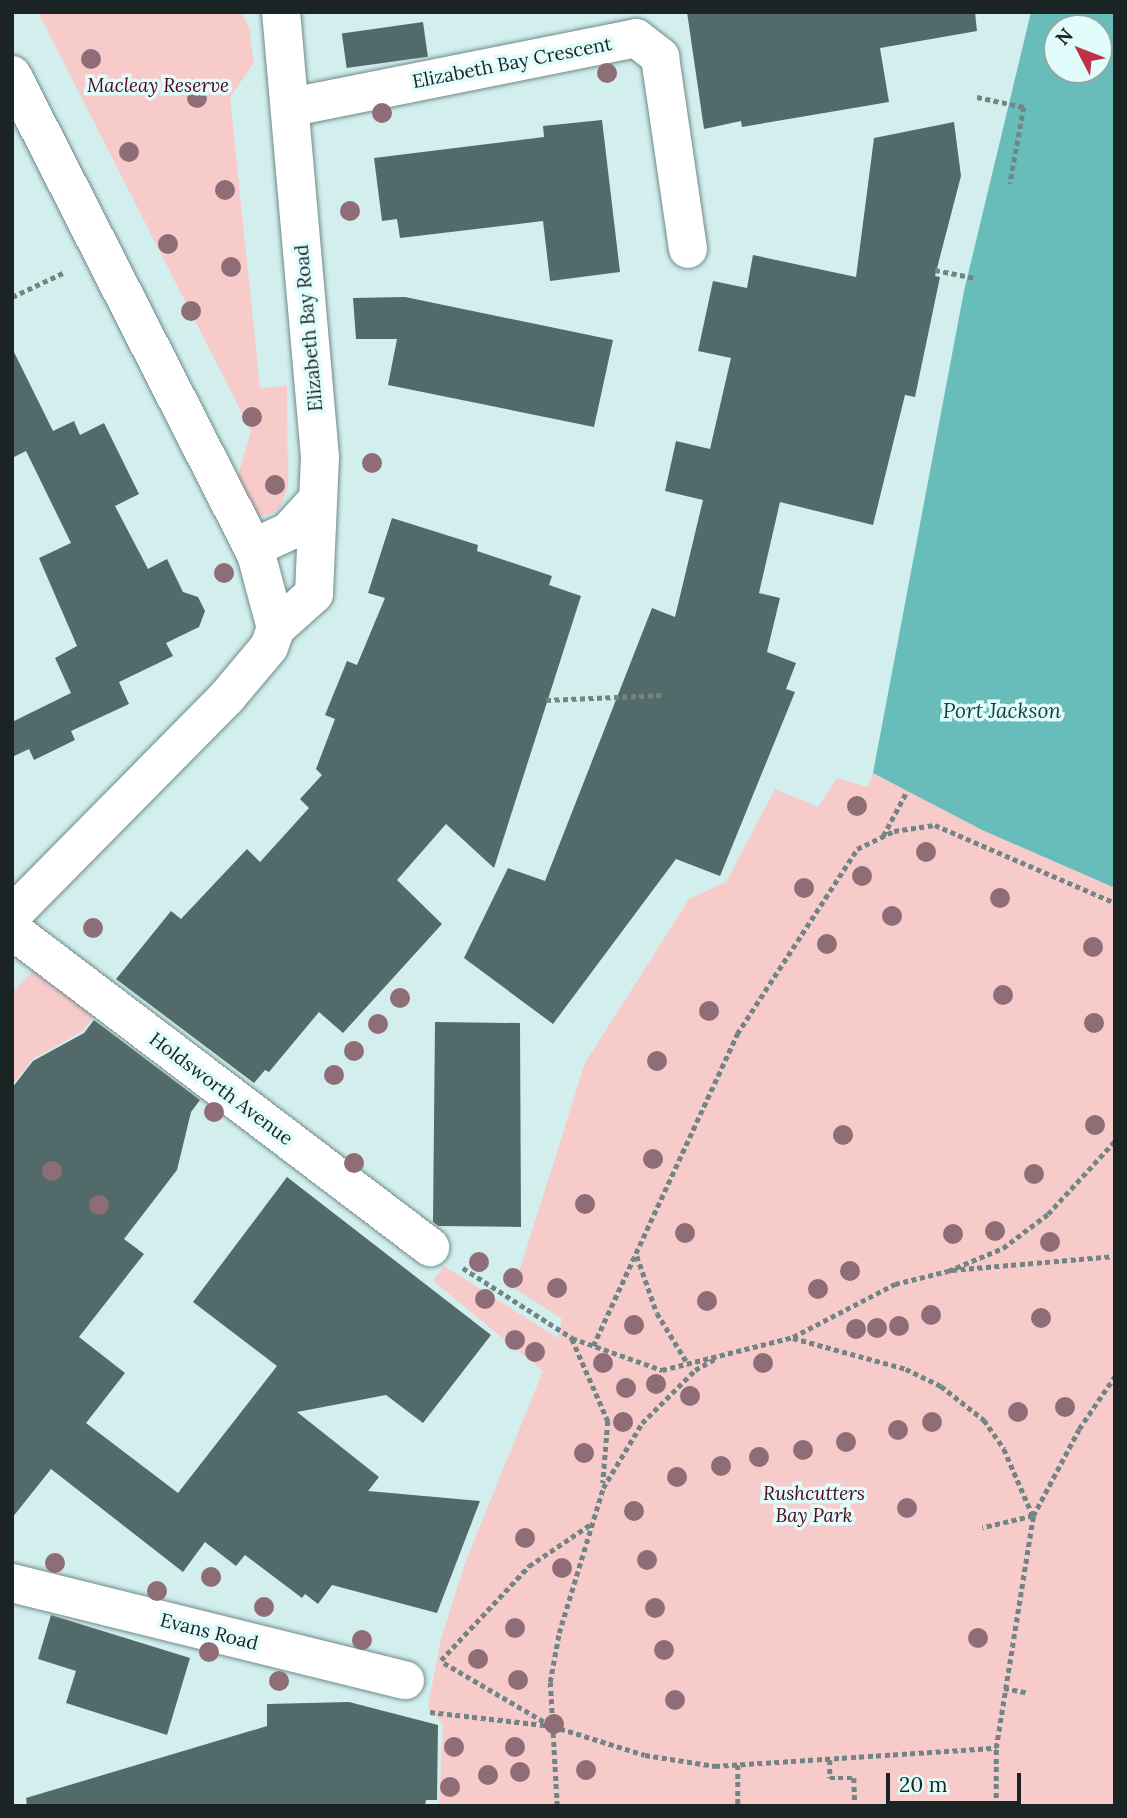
<!DOCTYPE html>
<style>
body{margin:0}
#map{position:relative;width:1127px;height:1818px;overflow:hidden;background:#d2efee;font-family:Lora,serif}
div>[style]{position:absolute}
.green>*{inset:0;background:#f8cbcb}
.water>*{inset:0;background:#68bdbb}
.building>*{inset:0;background:#526b6a;transform-origin:0 0}
.path>*{height:4.5px;margin-top:-2.25px;transform-origin:0;background:repeating-linear-gradient(90deg,#728585 0 5px,transparent 0 8.5px)}
.roads{filter:drop-shadow(0 0 2px #708a89) drop-shadow(0 0 2px #708a89)}
.minor>*{height:38px;margin:-19px;padding:0 19px;transform-origin:19px;border-radius:19px;background:#fff}
.trees>*{width:20px;height:20px;margin:-10px;border-radius:50%;background:#8e6d77}
span{translate:-50% -50%;white-space:nowrap;text-align:center;line-height:1.15;-webkit-text-stroke:7px #e0fcfb;paint-order:stroke}
.street-label{font-size:19px;color:#1a2424}
.park-label{font-size:19px;color:#570315;font-style:italic}
.water-label{font-size:21px;color:#153e3e;font-style:italic}
.frame{position:absolute;inset:0;border:14px solid #1a2424;pointer-events:none}
.north{position:absolute;left:1043px;top:14px;width:70px;height:70px;box-sizing:border-box;background:#e0fcfb;border:2px solid #91a6a5;border-radius:50%;rotate:312deg;font-size:19px;font-weight:700;line-height:28px;text-align:center;color:#1a2424}
.north::after{content:'';display:block;margin:auto;width:24px;height:32px;background:#c13045;clip-path:polygon(50% 0,100% 100%,50% 72%,0 100%)}
.scale{position:absolute;left:886px;top:1773px;width:135px;height:32px;box-sizing:border-box;border:4px solid #1a2424;border-top:0;padding-left:9px;font-size:21px;line-height:24px;white-space:nowrap;color:#1a2424;-webkit-text-stroke:5px #e0fcfb;paint-order:stroke}
</style>
<div id="map">
<div class="green">
<i style="clip-path:polygon(38px 12px,241px 12px,249px 28px,254px 63px,230px 97px,260px 388px,287px 386px,288px 487px,280px 507px,271px 514px,259px 516px,249px 508px,237px 479px,251px 431px)"></i>
<i style="clip-path:polygon(873px 773px,982px 830px,1115px 888px,1115px 1806px,439px 1806px,443px 1725px,428px 1706px,441px 1639px,465px 1563px,543px 1371px,433px 1281px,444px 1266px,558px 1338px,562px 1319px,514px 1288px,585px 1063px,689px 899px,726px 882px,775px 789px,818px 807px,837px 778px,868px 787px)"></i>
<i style="clip-path:polygon(36px 968px,97px 1014px,83px 1031px,33px 1059px,13px 1084px,156px 1197px,124px 1237px,12px 1148px,12px 993px)"></i>
</div>
<div class="water">
<i style="clip-path:polygon(evenodd,1031px 12px,1115px 12px,1115px 888px,982px 830px,873px 773px,964px 291px,1031px 12px,1057px 28px,1099px 28px,1099px 70px,1057px 70px,1057px 28px)"></i>
</div>
<div class="building">
<i style="clip-path:polygon(687px 12px,975px 12px,977px 31px,880px 48px,889px 102px,742px 127px,741px 121px,704px 129px)"></i>
<i style="left:423px;top:22px;width:35px;height:82px;rotate:82deg"></i>
<i style="clip-path:polygon(602px 120px,620px 272px,550px 281px,543px 221px,400px 238px,397px 219px,382px 221px,374px 158px,544px 137px,543px 126px)"></i>
<i style="clip-path:polygon(954px 122px,961px 176px,935px 276px,940px 277px,915px 397px,905px 395px,873px 525px,780px 502px,759px 593px,780px 598px,767px 652px,796px 663px,786px 689px,795px 692px,720px 876px,676px 859px,553px 1024px,464px 958px,508px 868px,545px 881px,652px 608px,675px 617px,703px 500px,665px 491px,676px 441px,710px 449px,731px 358px,698px 351px,713px 281px,747px 288px,753px 255px,856px 277px,874px 138px)"></i>
<i style="clip-path:polygon(405px 297px,613px 340px,594px 427px,388px 385px,397px 339px,356px 339px,353px 298px)"></i>
<i style="clip-path:polygon(12px 348px,53px 431px,74px 421px,80px 435px,104px 423px,139px 494px,115px 506px,148px 569px,167px 559px,183px 592px,198px 597px,205px 611px,199px 627px,166px 643px,173px 656px,119px 682px,129px 704px,71px 731px,75px 740px,34px 760px,29px 749px,12px 757px,12px 722px,71px 693px,55px 658px,77px 646px,39px 558px,71px 543px,26px 451px,12px 458px)"></i>
<i style="clip-path:polygon(392px 518px,478px 545px,477px 551px,552px 576px,549px 585px,581px 596px,494px 868px,446px 824px,397px 880px,442px 924px,343px 1033px,319px 1012px,269px 1072px,265px 1070px,254px 1083px,116px 979px,171px 911px,181px 919px,247px 849px,260px 862px,309px 808px,300px 799px,322px 775px,316px 769px,335px 719px,325px 715px,347px 661px,357px 665px,385px 598px,368px 593px)"></i>
<i style="clip-path:polygon(94px 1020px,200px 1100px,191px 1112px,177px 1170px,124px 1239px,144px 1254px,79px 1337px,125px 1373px,86px 1423px,178px 1493px,277px 1366px,193px 1302px,287px 1177px,491px 1335px,423px 1423px,386px 1395px,297px 1412px,379px 1477px,368px 1491px,480px 1501px,437px 1613px,332px 1585px,318px 1604px,305px 1594px,302px 1598px,245px 1555px,236px 1566px,205px 1542px,183px 1572px,51px 1469px,12px 1518px,12px 1088px,33px 1061px,84px 1033px)"></i>
<i style="clip-path:polygon(435px 1022px,520px 1023px,521px 1227px,438px 1226px,433px 1222px)"></i>
<i style="clip-path:polygon(51px 1615px,190px 1658px,167px 1735px,66px 1703px,76px 1671px,38px 1659px)"></i>
<i style="clip-path:polygon(349px 1702px,438px 1725px,437px 1800px,426px 1800px,425px 1806px,27px 1806px,26px 1798px,267px 1726px,267px 1704px)"></i>
</div>
<div class="path">
<i style="left:977px;top:97px;width:48px;rotate:12deg"></i>
<i style="left:1024px;top:107px;width:78px;rotate:100.3deg"></i>
<i style="left:935px;top:270px;width:41px;rotate:11.3deg"></i>
<i style="left:12px;top:297px;width:59px;rotate:-25.3deg"></i>
<i style="left:546px;top:700px;width:117px;rotate:-2.4deg"></i>
<i style="left:883px;top:836px;width:51px;rotate:-61.9deg"></i>
<i style="left:637px;top:1256px;width:60px;rotate:70.7deg"></i>
<i style="left:657px;top:1313px;width:60px;rotate:58.7deg"></i>
<i style="left:463px;top:1268px;width:130px;rotate:32.7deg"></i>
<i style="left:572px;top:1338px;width:96px;rotate:19.6deg"></i>
<i style="left:662px;top:1370px;width:135px;rotate:-14.1deg"></i>
<i style="left:793px;top:1337px;width:115px;rotate:-27.5deg"></i>
<i style="left:895px;top:1284px;width:55px;rotate:-13.8deg"></i>
<i style="left:948px;top:1271px;width:60px;rotate:-22.7deg"></i>
<i style="left:1003px;top:1248px;width:56px;rotate:-37.1deg"></i>
<i style="left:1048px;top:1214px;width:99px;rotate:-47.5deg"></i>
<i style="left:952px;top:1270px;width:164px;rotate:-4.9deg"></i>
<i style="left:793px;top:1338px;width:117px;rotate:15.3deg"></i>
<i style="left:906px;top:1369px;width:39px;rotate:26deg"></i>
<i style="left:941px;top:1386px;width:55px;rotate:38.3deg"></i>
<i style="left:984px;top:1420px;width:35px;rotate:55deg"></i>
<i style="left:1004px;top:1449px;width:73px;rotate:66.6deg"></i>
<i style="left:1033px;top:1516px;width:52px;rotate:166.8deg"></i>
<i style="left:572px;top:1339px;width:90px;rotate:66.3deg"></i>
<i style="left:608px;top:1421px;width:62px;rotate:94.6deg"></i>
<i style="left:593px;top:1346px;width:344px;rotate:-65.2deg"></i>
<i style="left:737px;top:1034px;width:221px;rotate:-57deg"></i>
<i style="left:857px;top:849px;width:41px;rotate:-25.9deg"></i>
<i style="left:894px;top:831px;width:41px;rotate:-8.3deg"></i>
<i style="left:935px;top:825px;width:196px;rotate:23.4deg"></i>
<i style="left:441px;top:1660px;width:129px;rotate:-46.9deg"></i>
<i style="left:529px;top:1566px;width:75px;rotate:-34.1deg"></i>
<i style="left:444px;top:1663px;width:121px;rotate:30.4deg"></i>
<i style="left:1004px;top:1688px;width:25px;rotate:11deg"></i>
<i style="left:430px;top:1712px;width:123px;rotate:6.5deg"></i>
<i style="left:552px;top:1726px;width:97px;rotate:17.3deg"></i>
<i style="left:645px;top:1755px;width:71px;rotate:8.9deg"></i>
<i style="left:715px;top:1766px;width:282px;rotate:-3.7deg"></i>
<i style="left:830px;top:1760px;width:18px;rotate:90deg"></i>
<i style="left:830px;top:1778px;width:24px"></i>
<i style="left:854px;top:1778px;width:28px;rotate:88deg"></i>
<i style="left:738px;top:1765px;width:41px;rotate:90deg"></i>
<i style="left:557px;top:1806px;width:124px;rotate:-93.2deg"></i>
<i style="left:550px;top:1682px;width:50px;rotate:-79.6deg"></i>
<i style="left:559px;top:1633px;width:152px;rotate:-73.1deg"></i>
<i style="left:603px;top:1488px;width:76px;rotate:-59deg"></i>
<i style="left:642px;top:1423px;width:75px;rotate:-45deg"></i>
<i style="left:695px;top:1370px;width:25px;rotate:-29deg"></i>
<i style="left:996px;top:1806px;width:58px;rotate:-90deg"></i>
<i style="left:996px;top:1748px;width:235px;rotate:-80.9deg"></i>
<i style="left:1033px;top:1516px;width:98px;rotate:-62.1deg"></i>
<i style="left:1079px;top:1429px;width:64px;rotate:-55.8deg"></i>
</div>
<div class="roads">
<div class="minor">
<i style="left:12px;top:75px;width:538px;rotate:63.01deg"></i>
<i style="left:256px;top:554px;width:77px;rotate:74.9deg"></i>
<i style="left:292px;top:107px;width:351px;rotate:-11.3deg"></i>
<i style="left:636px;top:38px;width:31px;rotate:38deg"></i>
<i style="left:660px;top:57px;width:194px;rotate:81.7deg"></i>
<i style="left:253px;top:548px;width:40px;rotate:-25deg"></i>
<i style="left:289px;top:531px;width:43px;rotate:-47.8deg"></i>
<i style="left:12px;top:915px;width:306px;rotate:-45.4deg"></i>
<i style="left:227px;top:697px;width:65px;rotate:-50deg"></i>
<i style="left:269px;top:647px;width:20px;rotate:-70deg"></i>
<i style="left:276px;top:628px;width:51px;rotate:-41.8deg"></i>
<i style="left:314px;top:594px;width:137px;rotate:-87.5deg"></i>
<i style="left:320px;top:457px;width:447px;rotate:-95deg"></i>
<i style="left:12px;top:930px;width:525px;rotate:37.18deg"></i>
<i style="left:12px;top:1583px;width:405px;rotate:13.9deg"></i>
</div>
</div>
<div class="trees">
<i style="left:91px;top:59px"></i>
<i style="left:607px;top:73px"></i>
<i style="left:197px;top:98px"></i>
<i style="left:382px;top:113px"></i>
<i style="left:129px;top:152px"></i>
<i style="left:225px;top:190px"></i>
<i style="left:350px;top:211px"></i>
<i style="left:168px;top:244px"></i>
<i style="left:231px;top:267px"></i>
<i style="left:191px;top:311px"></i>
<i style="left:252px;top:417px"></i>
<i style="left:372px;top:463px"></i>
<i style="left:275px;top:485px"></i>
<i style="left:224px;top:573px"></i>
<i style="left:857px;top:806px"></i>
<i style="left:926px;top:852px"></i>
<i style="left:862px;top:876px"></i>
<i style="left:804px;top:888px"></i>
<i style="left:1000px;top:898px"></i>
<i style="left:892px;top:916px"></i>
<i style="left:93px;top:928px"></i>
<i style="left:827px;top:944px"></i>
<i style="left:1093px;top:947px"></i>
<i style="left:1003px;top:995px"></i>
<i style="left:400px;top:998px"></i>
<i style="left:709px;top:1011px"></i>
<i style="left:1094px;top:1023px"></i>
<i style="left:378px;top:1024px"></i>
<i style="left:354px;top:1051px"></i>
<i style="left:657px;top:1061px"></i>
<i style="left:334px;top:1075px"></i>
<i style="left:214px;top:1112px"></i>
<i style="left:1095px;top:1125px"></i>
<i style="left:843px;top:1135px"></i>
<i style="left:653px;top:1159px"></i>
<i style="left:354px;top:1163px"></i>
<i style="left:52px;top:1171px"></i>
<i style="left:1034px;top:1174px"></i>
<i style="left:585px;top:1204px"></i>
<i style="left:99px;top:1205px"></i>
<i style="left:995px;top:1231px"></i>
<i style="left:685px;top:1233px"></i>
<i style="left:953px;top:1234px"></i>
<i style="left:1050px;top:1242px"></i>
<i style="left:479px;top:1262px"></i>
<i style="left:850px;top:1271px"></i>
<i style="left:513px;top:1278px"></i>
<i style="left:557px;top:1288px"></i>
<i style="left:818px;top:1289px"></i>
<i style="left:485px;top:1299px"></i>
<i style="left:707px;top:1301px"></i>
<i style="left:931px;top:1315px"></i>
<i style="left:1041px;top:1318px"></i>
<i style="left:634px;top:1325px"></i>
<i style="left:899px;top:1326px"></i>
<i style="left:877px;top:1328px"></i>
<i style="left:856px;top:1329px"></i>
<i style="left:515px;top:1340px"></i>
<i style="left:535px;top:1352px"></i>
<i style="left:603px;top:1363px"></i>
<i style="left:763px;top:1363px"></i>
<i style="left:656px;top:1384px"></i>
<i style="left:626px;top:1388px"></i>
<i style="left:690px;top:1396px"></i>
<i style="left:1065px;top:1407px"></i>
<i style="left:1018px;top:1412px"></i>
<i style="left:623px;top:1422px"></i>
<i style="left:932px;top:1422px"></i>
<i style="left:898px;top:1430px"></i>
<i style="left:846px;top:1442px"></i>
<i style="left:803px;top:1450px"></i>
<i style="left:584px;top:1453px"></i>
<i style="left:759px;top:1457px"></i>
<i style="left:721px;top:1466px"></i>
<i style="left:677px;top:1477px"></i>
<i style="left:907px;top:1508px"></i>
<i style="left:634px;top:1511px"></i>
<i style="left:525px;top:1538px"></i>
<i style="left:647px;top:1560px"></i>
<i style="left:55px;top:1563px"></i>
<i style="left:562px;top:1568px"></i>
<i style="left:211px;top:1577px"></i>
<i style="left:157px;top:1591px"></i>
<i style="left:264px;top:1607px"></i>
<i style="left:655px;top:1608px"></i>
<i style="left:515px;top:1628px"></i>
<i style="left:978px;top:1638px"></i>
<i style="left:362px;top:1640px"></i>
<i style="left:664px;top:1650px"></i>
<i style="left:209px;top:1652px"></i>
<i style="left:478px;top:1659px"></i>
<i style="left:518px;top:1680px"></i>
<i style="left:279px;top:1681px"></i>
<i style="left:675px;top:1700px"></i>
<i style="left:554px;top:1724px"></i>
<i style="left:454px;top:1747px"></i>
<i style="left:515px;top:1747px"></i>
<i style="left:586px;top:1770px"></i>
<i style="left:520px;top:1772px"></i>
<i style="left:488px;top:1775px"></i>
<i style="left:450px;top:1787px"></i>
</div>
<div class="street-label">
<span style="left:512px;top:63px;rotate:-11deg">Elizabeth Bay Crescent</span>
<span style="left:309px;top:328px;rotate:-95deg">Elizabeth Bay Road</span>
<span style="left:221px;top:1089px;rotate:37deg">Holdsworth Avenue</span>
<span style="left:209px;top:1632px;rotate:14deg">Evans Road</span>
</div>
<div class="park-label">
<span style="left:158px;top:86px">Macleay Reserve</span>
<span style="left:814px;top:1505px">Rushcutters<br>Bay Park</span>
</div>
<div class="water-label">
<span style="left:1002px;top:711px">Port Jackson</span>
</div>
<div class="frame"></div>
<div class="north">N</div>
<div class="scale">20 m</div>
</div>
